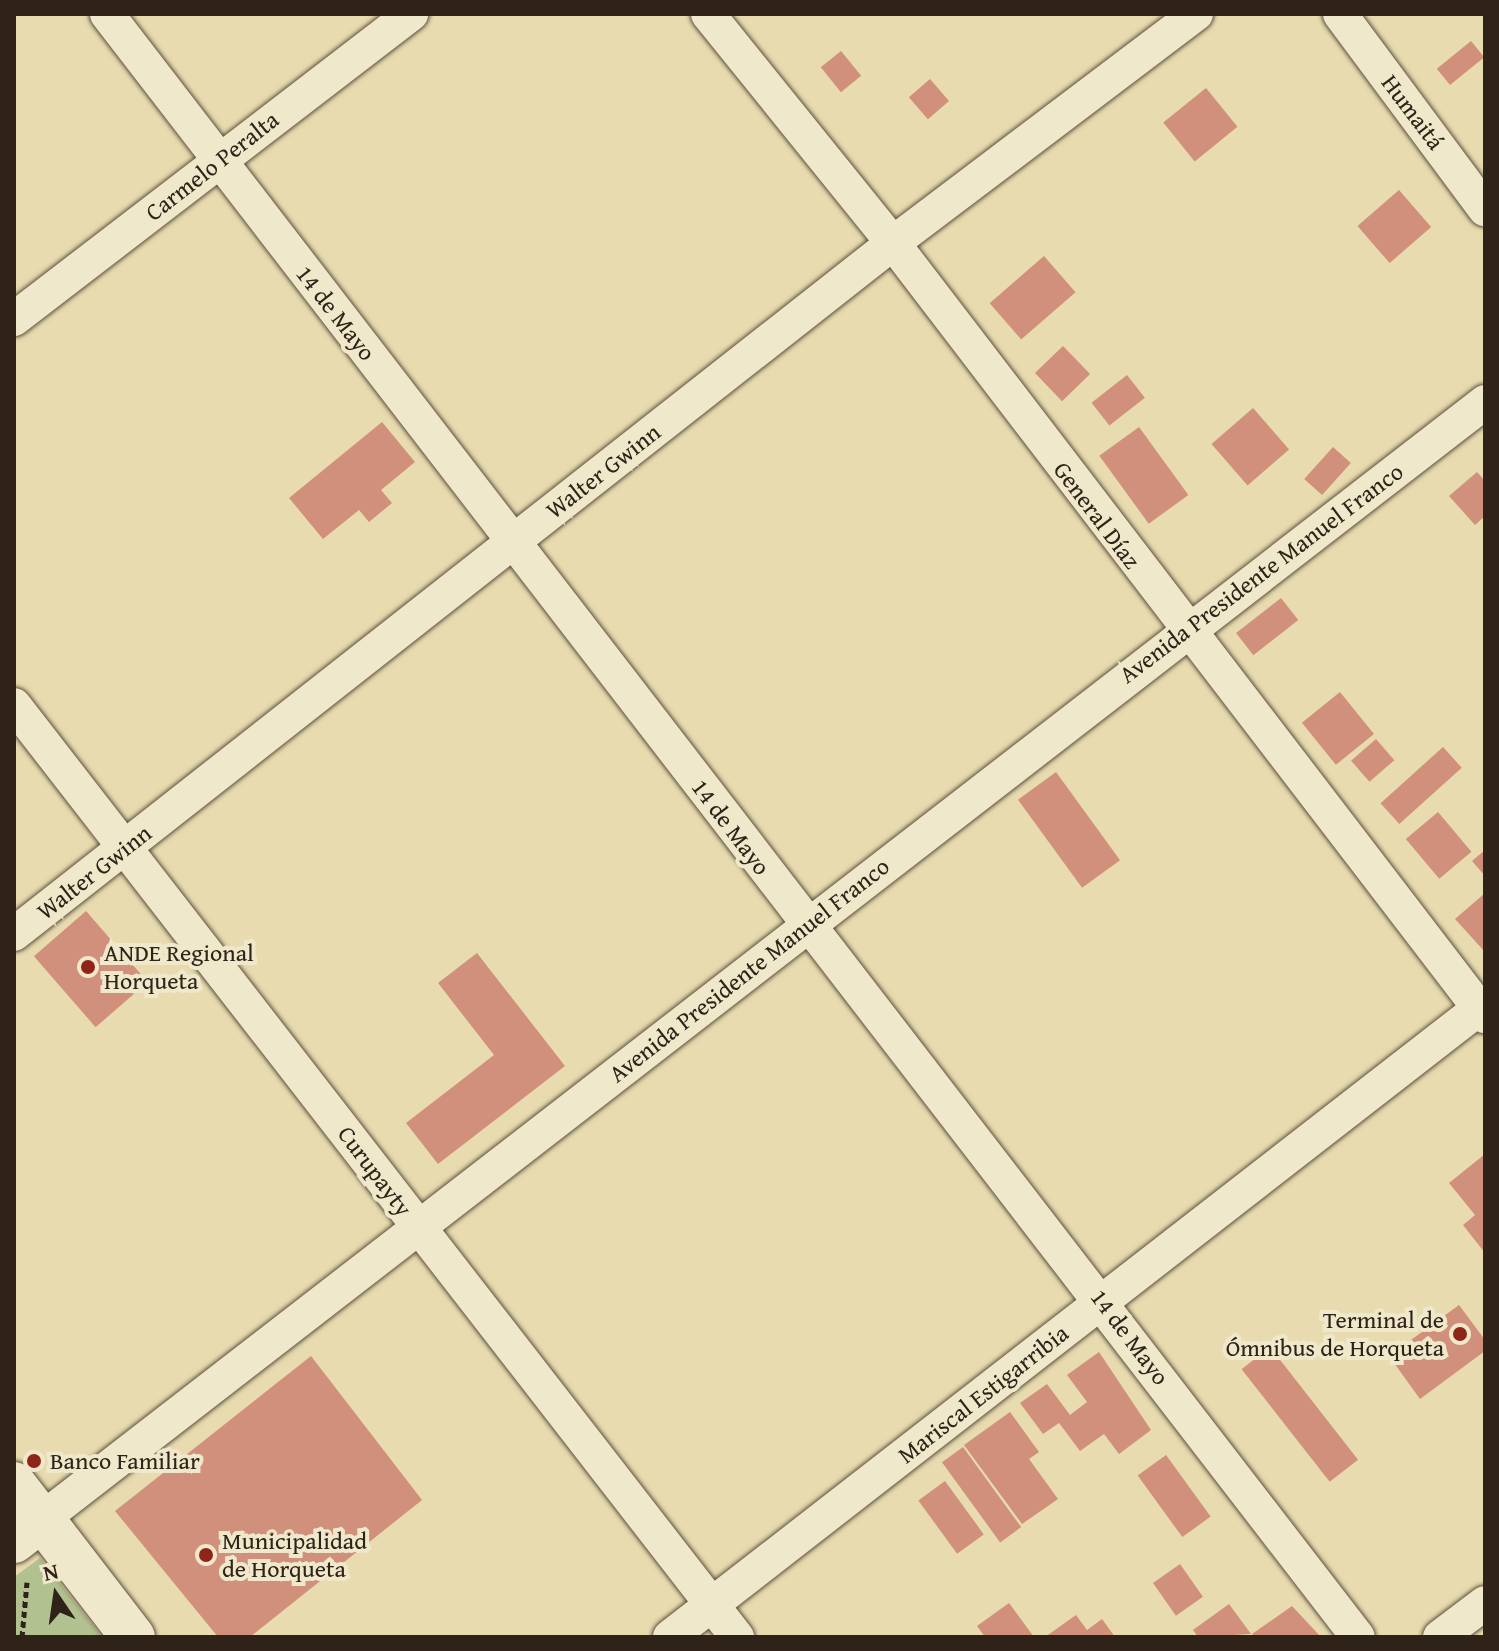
<!DOCTYPE html>
<meta charset="utf-8">
<style>
body{margin:0}
#map{position:relative;width:1499px;height:1651px;overflow:hidden;background:#e8dbaf;font-family:"Gentium Book Plus",serif}
div>[style]{position:absolute}
.green>*{inset:0;background:#b1c18f}
.building>*{inset:0;background:#d1907c;transform-origin:0 0}
.path>*{height:5px;margin-top:-2.5px;transform-origin:0;background:repeating-linear-gradient(90deg,#2f2218 0 6px,transparent 0 10px)}
.roads{filter:drop-shadow(0 0 2px #5d503e) drop-shadow(0 0 2px #5d503e)}
.minor>*{height:34px;margin:-17px;padding:0 17px;transform-origin:17px;border-radius:17px;background:#f0e8cb}
.tertiary>*{height:42px;margin:-21px;padding:0 21px;transform-origin:21px;border-radius:21px;background:#f0e8cb}
.secondary>*{height:44px;margin:-22px;padding:0 22px;transform-origin:22px;border-radius:22px;background:#f0e8cb}
.dots>*{width:22px;height:22px;translate:-50% -50%;box-sizing:border-box;border:4px solid #f0e8cb;border-radius:50%}
span{translate:-50% -50%;white-space:nowrap;text-align:center;line-height:1.15;-webkit-text-stroke:8px #f0e8cb;paint-order:stroke}
.street-label{font-size:24px;color:#2f2218}
.poi-label{font-size:24px;color:#2f2218}
.left{translate:0 -50%;text-align:left}
.right{translate:-100% -50%;text-align:right}
.frame{position:absolute;inset:0;border:16px solid #2f2218;pointer-events:none}
.north{position:absolute;left:16px;top:1555px;width:80px;height:80px;-webkit-text-stroke:6px #f0e8cb;paint-order:stroke;rotate:347deg;font-size:22px;font-weight:700;line-height:32px;text-align:center;color:#2f2218}
.north::after{content:'';display:block;margin:auto;width:28px;height:36px;background:#2f2218;clip-path:polygon(50% 0,100% 100%,50% 72%,0 100%)}
</style>
<div id="map">
<div class="green">
<i style="clip-path:polygon(40px 1558px,102px 1637px,14px 1637px,14px 1577px)"></i>
</div>
<div class="building">
<i style="left:1471px;top:41px;width:21px;height:44px;rotate:51deg"></i>
<i style="left:841px;top:51px;width:32px;height:26px;rotate:51deg"></i>
<i style="left:930px;top:79px;width:29px;height:28px;rotate:49deg"></i>
<i style="left:1206px;top:88px;width:50px;height:55px;rotate:51deg"></i>
<i style="left:1399px;top:190px;width:49px;height:55px;rotate:49deg"></i>
<i style="left:1044px;top:256px;width:48px;height:72px;rotate:49deg"></i>
<i style="left:1063px;top:346px;width:39px;height:39px;rotate:46deg"></i>
<i style="left:1127px;top:375px;width:29px;height:45px;rotate:52deg"></i>
<i style="left:1253px;top:408px;width:55px;height:55px;rotate:49deg"></i>
<i style="clip-path:polygon(382px 422px,415px 462px,381px 490px,392px 503px,369px 522px,359px 510px,323px 539px,289px 498px)"></i>
<i style="left:1139px;top:427px;width:84px;height:49px;rotate:54deg"></i>
<i style="left:1333px;top:447px;width:24px;height:43px;rotate:42deg"></i>
<i style="clip-path:polygon(1477px 472px,1485px 481px,1485px 516px,1475px 525px,1449px 496px)"></i>
<i style="left:1281px;top:598px;width:28px;height:57px;rotate:52deg"></i>
<i style="left:1340px;top:692px;width:54px;height:49px;rotate:51deg"></i>
<i style="left:1376px;top:739px;width:28px;height:33px;rotate:49deg"></i>
<i style="left:1443px;top:747px;width:28px;height:84px;rotate:48deg"></i>
<i style="left:1056px;top:772px;width:109px;height:47px;rotate:54deg"></i>
<i style="left:1438px;top:812px;width:52px;height:42px;rotate:50deg"></i>
<i style="clip-path:polygon(1485px 850px,1485px 876px,1472px 861px)"></i>
<i style="clip-path:polygon(1485px 893px,1485px 952px,1455px 919px)"></i>
<i style="left:86px;top:911px;width:94px;height:69px;rotate:49deg"></i>
<i style="clip-path:polygon(477px 953px,565px 1066px,438px 1164px,406px 1123px,494px 1055px,438px 983px)"></i>
<i style="clip-path:polygon(1485px 1154px,1485px 1253px,1463px 1225px,1475px 1215px,1449px 1183px)"></i>
<i style="clip-path:polygon(1459px 1305px,1485px 1340px,1485px 1351px,1420px 1399px,1389px 1356px)"></i>
<i style="left:1270px;top:1347px;width:143px;height:36px;rotate:52deg"></i>
<i style="clip-path:polygon(1099px 1352px,1151px 1430px,1119px 1454px,1104px 1434px,1080px 1451px,1059px 1423px,1043px 1434px,1020px 1403px,1047px 1384px,1070px 1415px,1087px 1402px,1067px 1375px)"></i>
<i style="clip-path:polygon(311px 1356px,422px 1500px,250px 1637px,218px 1637px,115px 1511px)"></i>
<i style="clip-path:polygon(1010px 1412px,1039px 1452px,1029px 1459px,1058px 1499px,1022px 1524px,964px 1445px)"></i>
<i style="left:963px;top:1447px;width:99px;height:26px;rotate:54deg"></i>
<i style="left:1166px;top:1455px;width:76px;height:35px;rotate:54deg"></i>
<i style="left:945px;top:1481px;width:66px;height:33px;rotate:54deg"></i>
<i style="left:1180px;top:1564px;width:40px;height:33px;rotate:55deg"></i>
<i style="clip-path:polygon(1009px 1603px,1034px 1637px,985px 1637px,977px 1626px)"></i>
<i style="clip-path:polygon(1229px 1604px,1251px 1634px,1198px 1637px,1193px 1630px)"></i>
<i style="clip-path:polygon(1292px 1606px,1321px 1637px,1254px 1637px,1252px 1634px)"></i>
<i style="clip-path:polygon(1076px 1615px,1087px 1630px,1102px 1619px,1115px 1637px,1045px 1637px)"></i>
</div>
<div class="path">
<i style="left:22px;top:1637px;width:55px;rotate:-84.8deg"></i>
</div>
<div class="roads">
<div class="minor">
<i style="left:107px;top:14px;width:2049px;rotate:52.38deg"></i>
<i style="left:708px;top:14px;width:294px;rotate:51.1deg"></i>
<i style="left:893px;top:243px;width:974px;rotate:52.55deg"></i>
<i style="left:1340px;top:14px;width:243px;rotate:53.4deg"></i>
<i style="left:14px;top:319px;width:501px;rotate:-37.53deg"></i>
<i style="left:14px;top:705px;width:1180px;rotate:52.2deg"></i>
<i style="left:14px;top:934px;width:1118px;rotate:-38.17deg"></i>
<i style="left:893px;top:243px;width:380px;rotate:-37.1deg"></i>
<i style="left:42px;top:1519px;width:1825px;rotate:-37.74deg"></i>
<i style="left:670px;top:1637px;width:1032px;rotate:-37.84deg"></i>
<i style="left:1440px;top:1637px;width:56px;rotate:-37.1deg"></i>
</div>
<div class="tertiary">
<i style="left:14px;top:1483px;width:46px;rotate:52.1deg"></i>
</div>
<div class="secondary">
<i style="left:14px;top:1541px;width:36px;rotate:-38deg"></i>
<i style="left:42px;top:1519px;width:149px;rotate:52.4deg"></i>
</div>
</div>
<div class="dots">
<i style="left:88px;top:967px;background:#8f2418"></i>
<i style="left:1460px;top:1334px;background:#8f2418"></i>
<i style="left:34px;top:1461px;background:#8f2418"></i>
<i style="left:206px;top:1555px;background:#8f2418"></i>
</div>
<div class="street-label">
<span style="left:1413px;top:112px;rotate:53deg">Humaitá</span>
<span style="left:212px;top:166px;rotate:-38deg">Carmelo Peralta</span>
<span style="left:336px;top:313px;rotate:52deg">14 de Mayo</span>
<span style="left:603px;top:471px;rotate:-38deg">Walter Gwinn</span>
<span style="left:1097px;top:515px;rotate:53deg">General Díaz</span>
<span style="left:1261px;top:573px;rotate:-37deg">Avenida Presidente Manuel Franco</span>
<span style="left:731px;top:827px;rotate:53deg">14 de Mayo</span>
<span style="left:94px;top:872px;rotate:-38deg">Walter Gwinn</span>
<span style="left:749px;top:970px;rotate:-38deg">Avenida Presidente Manuel Franco</span>
<span style="left:375px;top:1171px;rotate:53deg">Curupayty</span>
<span style="left:1130px;top:1337px;rotate:53deg">14 de Mayo</span>
<span style="left:983px;top:1394px;rotate:-38deg">Mariscal Estigarribia</span>
</div>
<div class="poi-label">
<span class="left" style="left:104px;top:967px">ANDE Regional<br>Horqueta</span>
<span class="right" style="left:1444px;top:1334px">Terminal de<br>Ómnibus de Horqueta</span>
<span class="left" style="left:50px;top:1461px">Banco Familiar</span>
<span class="left" style="left:222px;top:1555px">Municipalidad<br>de Horqueta</span>
</div>
<div class="frame"></div>
<div class="north">N</div>
</div>
